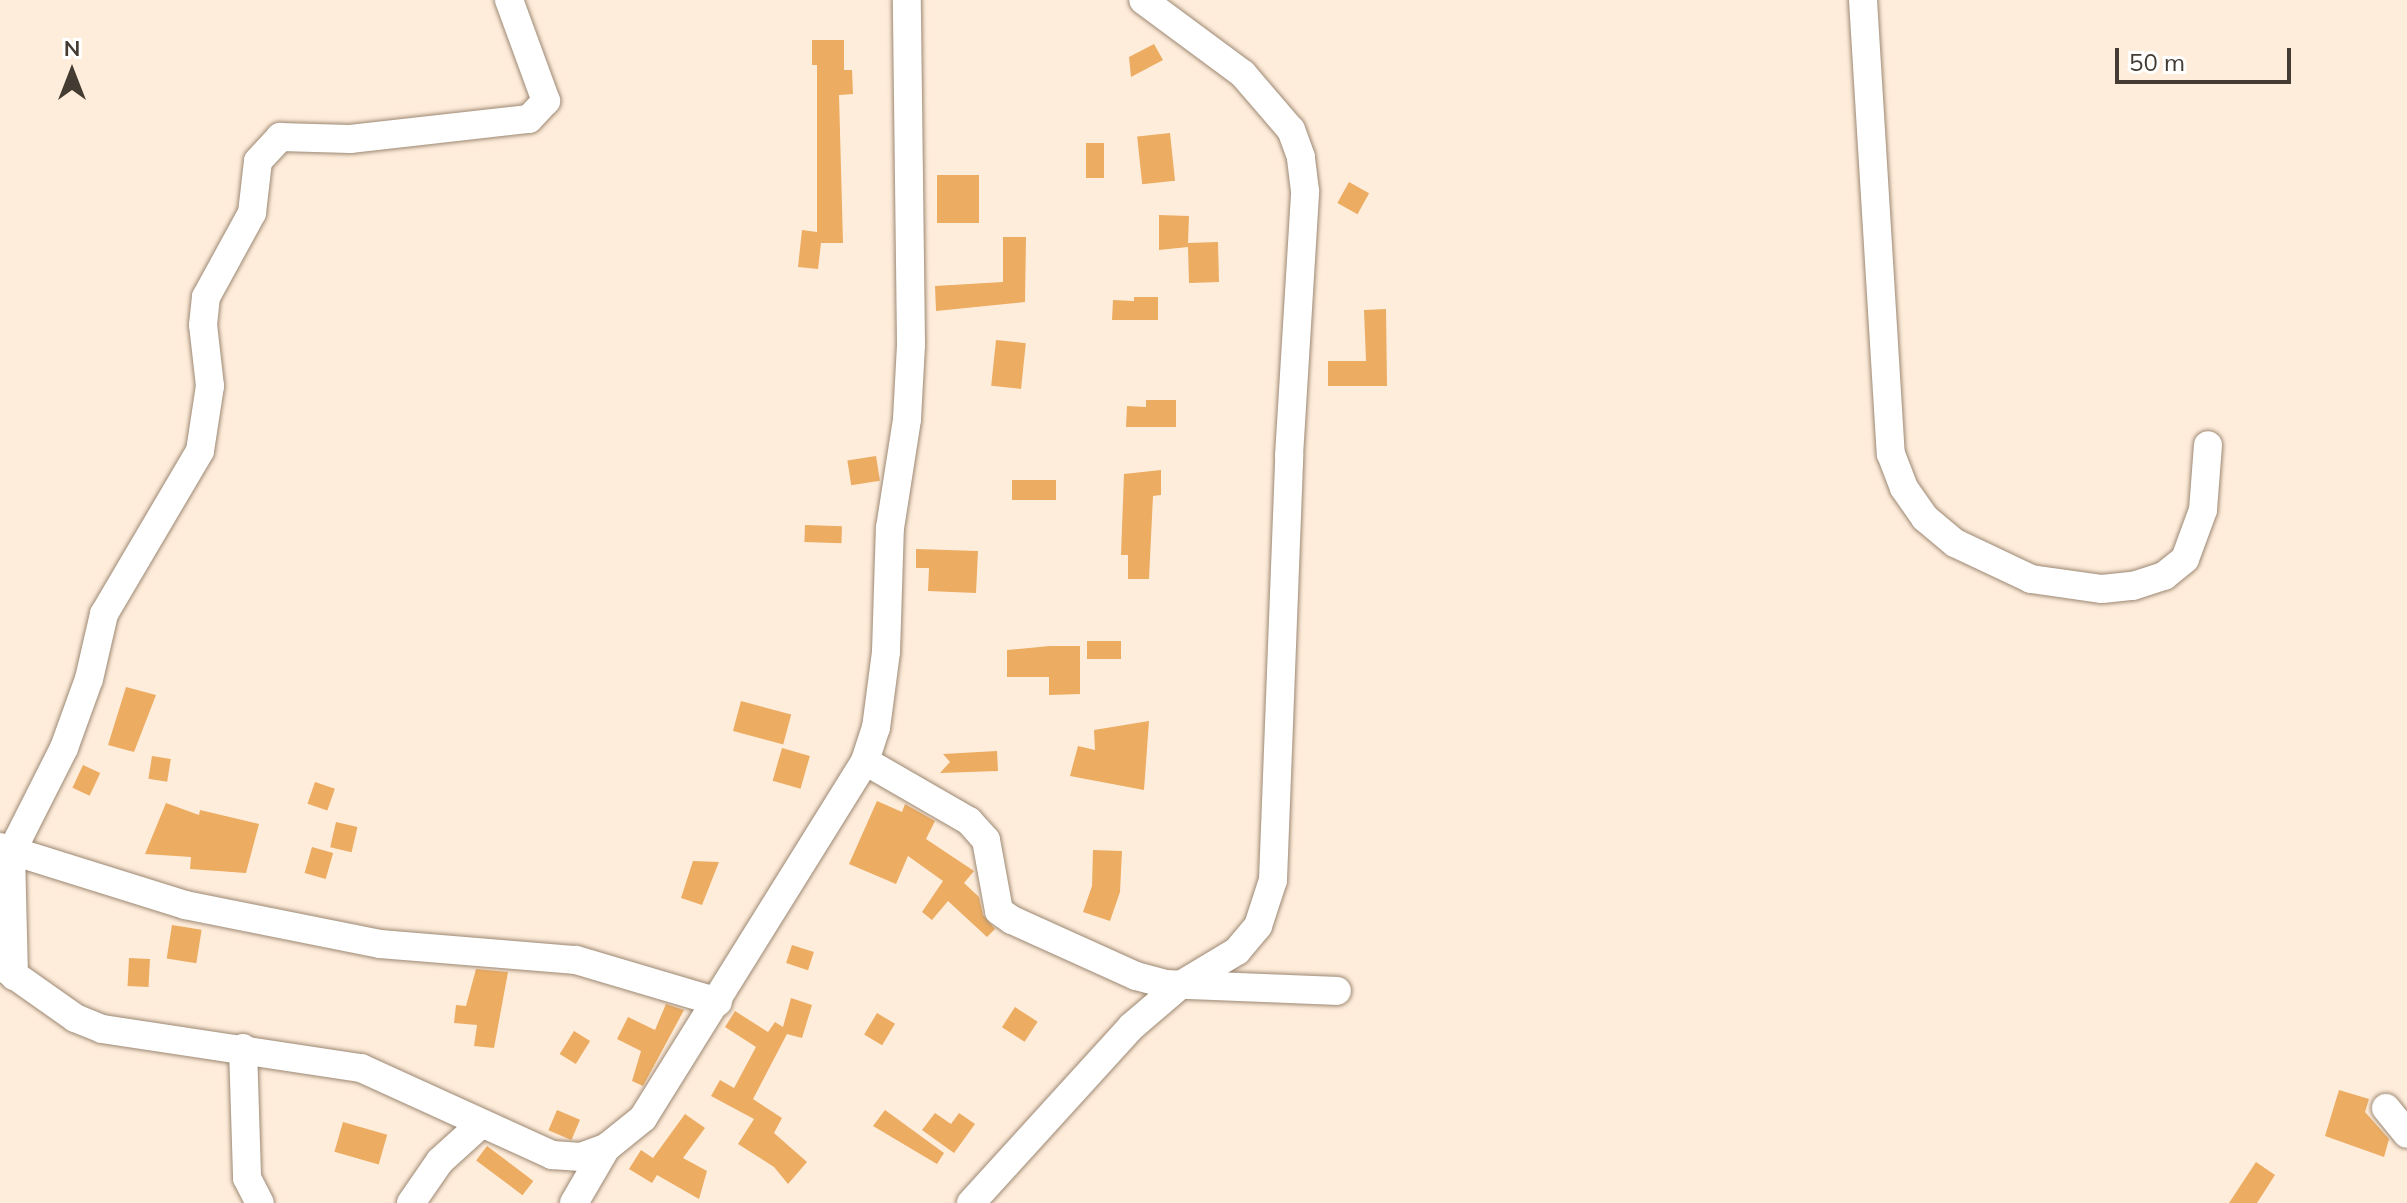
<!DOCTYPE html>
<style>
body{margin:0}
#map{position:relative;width:2407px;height:1203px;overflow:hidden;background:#ffeddb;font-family:Mulish,sans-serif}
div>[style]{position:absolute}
.building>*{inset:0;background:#ecac62;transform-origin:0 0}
.roads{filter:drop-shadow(0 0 2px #9c8873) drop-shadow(0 0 2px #9c8873)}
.minor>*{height:28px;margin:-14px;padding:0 14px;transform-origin:14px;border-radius:14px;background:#fff}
span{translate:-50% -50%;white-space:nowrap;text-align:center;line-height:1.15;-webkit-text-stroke:6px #fff;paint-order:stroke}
.north{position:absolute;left:32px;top:32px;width:80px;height:80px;-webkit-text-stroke:6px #fff;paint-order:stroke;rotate:0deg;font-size:22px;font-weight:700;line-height:32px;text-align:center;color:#443b32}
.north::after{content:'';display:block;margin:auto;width:28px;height:36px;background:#443b32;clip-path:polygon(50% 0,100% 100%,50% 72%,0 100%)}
.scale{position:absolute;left:2115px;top:48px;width:176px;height:36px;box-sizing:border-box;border:4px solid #443b32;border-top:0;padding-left:10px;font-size:24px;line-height:28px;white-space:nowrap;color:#443b32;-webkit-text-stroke:6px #fff;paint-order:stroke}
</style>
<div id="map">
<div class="building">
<i style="clip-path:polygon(812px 40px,844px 40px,844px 70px,852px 70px,853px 94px,839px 95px,843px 243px,821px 243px,818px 269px,798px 267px,802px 230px,817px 232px,817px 65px,812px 65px)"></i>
<i style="clip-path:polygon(1154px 44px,1163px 60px,1131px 77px,1129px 57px)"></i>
<i style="left:1170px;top:133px;width:48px;height:33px;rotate:84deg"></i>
<i style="left:1086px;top:143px;width:18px;height:35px"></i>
<i style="left:937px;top:175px;width:42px;height:48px"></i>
<i style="left:1349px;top:182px;width:23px;height:24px;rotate:29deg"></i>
<i style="clip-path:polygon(1159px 215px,1189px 216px,1188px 243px,1218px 242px,1219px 282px,1189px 283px,1188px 247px,1159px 250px)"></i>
<i style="clip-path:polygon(1003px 237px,1026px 237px,1025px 302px,936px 311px,935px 286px,1003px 282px)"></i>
<i style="clip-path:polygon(1134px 297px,1158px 297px,1158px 320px,1112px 320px,1113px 300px,1134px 301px)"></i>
<i style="clip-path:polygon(1386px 309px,1387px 386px,1328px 386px,1328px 361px,1366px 361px,1364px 310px)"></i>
<i style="left:996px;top:340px;width:30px;height:46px;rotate:6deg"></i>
<i style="clip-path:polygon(1146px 400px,1176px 400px,1176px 427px,1126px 427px,1127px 406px,1146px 407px)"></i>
<i style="left:876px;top:456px;width:25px;height:29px;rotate:81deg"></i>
<i style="clip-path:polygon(1161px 470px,1161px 495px,1153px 496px,1149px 579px,1128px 579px,1128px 555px,1121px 555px,1124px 474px)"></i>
<i style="left:1012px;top:480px;width:44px;height:20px"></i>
<i style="left:805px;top:525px;width:37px;height:17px;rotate:2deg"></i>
<i style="clip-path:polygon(916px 549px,978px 551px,976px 593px,928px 591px,929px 568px,916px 568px)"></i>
<i style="left:1121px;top:641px;width:18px;height:34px;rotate:90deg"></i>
<i style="clip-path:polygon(1050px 646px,1080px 646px,1080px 694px,1049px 695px,1049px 677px,1007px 677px,1007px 650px)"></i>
<i style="clip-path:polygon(126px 687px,156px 695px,134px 752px,108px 745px)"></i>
<i style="left:741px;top:701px;width:52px;height:31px;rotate:15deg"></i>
<i style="clip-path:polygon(1149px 721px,1144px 790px,1070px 776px,1078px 746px,1095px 750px,1094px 730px)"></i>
<i style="left:782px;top:748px;width:29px;height:34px;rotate:16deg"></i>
<i style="clip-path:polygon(997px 751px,998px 771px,940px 773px,950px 762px,943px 754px)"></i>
<i style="left:152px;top:756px;width:19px;height:23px;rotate:9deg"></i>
<i style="left:83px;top:765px;width:19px;height:25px;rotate:25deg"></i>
<i style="left:315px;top:782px;width:21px;height:23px;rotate:19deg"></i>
<i style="clip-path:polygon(877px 801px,902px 812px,905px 804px,935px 821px,926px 839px,974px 871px,964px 883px,979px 897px,983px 915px,995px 929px,987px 937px,948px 901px,932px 920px,922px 912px,943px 881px,908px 856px,896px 884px,849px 864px)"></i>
<i style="clip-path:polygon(166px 803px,199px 815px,200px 810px,259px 824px,246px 873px,190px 869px,191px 857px,145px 854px)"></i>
<i style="left:336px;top:822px;width:22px;height:26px;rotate:13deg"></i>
<i style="left:312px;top:847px;width:22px;height:27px;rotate:16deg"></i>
<i style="clip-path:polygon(1093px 850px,1122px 851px,1120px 892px,1110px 921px,1083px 912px,1092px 886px)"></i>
<i style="clip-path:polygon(693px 861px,719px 862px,702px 905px,681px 898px)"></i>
<i style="left:172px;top:925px;width:30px;height:34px;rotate:9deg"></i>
<i style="left:792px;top:945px;width:23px;height:19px;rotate:18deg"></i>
<i style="left:129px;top:958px;width:21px;height:28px;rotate:3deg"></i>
<i style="clip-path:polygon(476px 969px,508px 972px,494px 1048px,474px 1046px,477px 1025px,454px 1023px,456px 1005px,466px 1006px)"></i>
<i style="clip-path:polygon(791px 998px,812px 1005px,802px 1038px,787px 1034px,753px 1099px,782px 1118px,774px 1133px,807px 1162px,788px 1184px,774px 1167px,738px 1144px,754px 1119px,711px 1096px,720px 1080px,734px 1088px,756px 1047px,725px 1027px,735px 1011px,768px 1032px,775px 1022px,783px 1027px)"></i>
<i style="clip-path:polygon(666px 1004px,684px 1010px,643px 1086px,632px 1081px,641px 1051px,617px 1039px,628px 1017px,655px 1030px)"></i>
<i style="left:1015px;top:1007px;width:27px;height:24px;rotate:33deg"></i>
<i style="left:877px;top:1013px;width:21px;height:25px;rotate:31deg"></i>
<i style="left:574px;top:1031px;width:19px;height:27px;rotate:32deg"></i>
<i style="clip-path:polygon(2339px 1090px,2369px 1099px,2365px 1112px,2389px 1139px,2384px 1157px,2325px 1136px)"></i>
<i style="left:557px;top:1110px;width:25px;height:22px;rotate:23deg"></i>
<i style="clip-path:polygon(885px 1110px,944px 1153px,937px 1164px,873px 1126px)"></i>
<i style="clip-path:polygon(935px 1113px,951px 1124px,959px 1113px,975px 1124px,954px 1153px,922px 1130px)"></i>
<i style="clip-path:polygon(685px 1114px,705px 1128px,683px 1158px,707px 1171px,699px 1199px,657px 1175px,652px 1183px,629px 1169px,641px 1150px,653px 1158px)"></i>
<i style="left:343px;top:1122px;width:46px;height:31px;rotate:16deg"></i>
<i style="left:487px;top:1146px;width:58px;height:18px;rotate:37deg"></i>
<i style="clip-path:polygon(2256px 1162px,2275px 1175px,2257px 1203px,2229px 1203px)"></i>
</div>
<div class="roads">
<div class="minor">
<i style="left:1863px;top:0;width:455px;rotate:86.5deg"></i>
<i style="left:1891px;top:454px;width:36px;rotate:69deg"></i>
<i style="left:1904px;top:488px;width:37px;rotate:55deg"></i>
<i style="left:1925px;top:518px;width:39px;rotate:40deg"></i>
<i style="left:1955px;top:543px;width:84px;rotate:25.3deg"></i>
<i style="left:2031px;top:579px;width:72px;rotate:8deg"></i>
<i style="left:2102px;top:589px;width:31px;rotate:-6deg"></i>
<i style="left:2133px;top:586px;width:33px;rotate:-18deg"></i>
<i style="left:2164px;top:576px;width:27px;rotate:-39deg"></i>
<i style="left:2185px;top:559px;width:52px;rotate:-69.8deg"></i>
<i style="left:2203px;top:510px;width:65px;rotate:-85.6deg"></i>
<i style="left:865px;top:761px;width:120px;rotate:30deg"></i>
<i style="left:969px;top:821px;width:25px;rotate:48deg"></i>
<i style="left:986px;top:840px;width:72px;rotate:79.6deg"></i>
<i style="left:999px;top:911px;width:16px;rotate:35deg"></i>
<i style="left:1012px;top:920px;width:136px;rotate:24.3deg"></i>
<i style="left:1136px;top:976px;width:31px;rotate:15deg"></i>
<i style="left:1166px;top:984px;width:171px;rotate:2.3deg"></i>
<i style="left:0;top:847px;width:194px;rotate:17.4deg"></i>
<i style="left:185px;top:905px;width:199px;rotate:11.3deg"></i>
<i style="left:380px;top:944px;width:197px;rotate:4.7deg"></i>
<i style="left:576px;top:960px;width:148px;rotate:16.5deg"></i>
<i style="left:0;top:965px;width:92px;rotate:35.2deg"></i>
<i style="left:75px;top:1018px;width:29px;rotate:22deg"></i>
<i style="left:102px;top:1029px;width:262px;rotate:8.6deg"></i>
<i style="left:361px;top:1068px;width:210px;rotate:24.5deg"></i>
<i style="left:552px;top:1155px;width:29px;rotate:4deg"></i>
<i style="left:581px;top:1157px;width:27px;rotate:-20deg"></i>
<i style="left:606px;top:1148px;width:48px;rotate:-39deg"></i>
<i style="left:643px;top:1118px;width:420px;rotate:-58.1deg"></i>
<i style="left:865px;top:761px;width:35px;rotate:-72deg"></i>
<i style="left:876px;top:728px;width:77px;rotate:-82.5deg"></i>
<i style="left:886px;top:652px;width:124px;rotate:-88.2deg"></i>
<i style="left:890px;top:528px;width:110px;rotate:-81.1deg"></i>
<i style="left:907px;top:419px;width:75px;rotate:-86.9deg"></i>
<i style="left:911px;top:344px;width:344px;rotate:-90.7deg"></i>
<i style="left:14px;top:976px;width:123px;rotate:-91.4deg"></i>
<i style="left:11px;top:853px;width:118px;rotate:-63.2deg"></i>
<i style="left:64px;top:748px;width:73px;rotate:-70.1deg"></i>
<i style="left:89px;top:679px;width:67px;rotate:-77deg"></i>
<i style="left:104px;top:614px;width:189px;rotate:-59.5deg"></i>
<i style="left:200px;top:451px;width:66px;rotate:-81.3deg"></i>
<i style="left:210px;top:386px;width:61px;rotate:-96.5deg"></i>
<i style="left:203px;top:325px;width:28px;rotate:-84deg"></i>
<i style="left:206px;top:297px;width:96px;rotate:-61.3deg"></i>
<i style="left:252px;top:213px;width:52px;rotate:-83.4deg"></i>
<i style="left:258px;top:161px;width:33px;rotate:-47deg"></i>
<i style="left:280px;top:137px;width:70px;rotate:1.6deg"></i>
<i style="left:350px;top:139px;width:180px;rotate:-6.4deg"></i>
<i style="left:529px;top:119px;width:25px;rotate:-47deg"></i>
<i style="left:546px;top:101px;width:108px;rotate:-110.1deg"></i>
<i style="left:243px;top:1048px;width:130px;rotate:88.2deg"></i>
<i style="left:247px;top:1178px;width:28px;rotate:63deg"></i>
<i style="left:2386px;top:1108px;width:33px;rotate:51deg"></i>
<i style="left:411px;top:1203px;width:51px;rotate:-55.4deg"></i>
<i style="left:440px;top:1161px;width:55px;rotate:-42.1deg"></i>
<i style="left:574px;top:1203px;width:64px;rotate:-59.8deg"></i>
<i style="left:971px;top:1203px;width:238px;rotate:-47.7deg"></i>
<i style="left:1131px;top:1027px;width:63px;rotate:-40.5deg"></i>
<i style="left:1179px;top:986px;width:68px;rotate:-31.1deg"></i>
<i style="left:1237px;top:951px;width:33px;rotate:-50deg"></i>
<i style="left:1258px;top:926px;width:48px;rotate:-71.9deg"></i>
<i style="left:1273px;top:880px;width:424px;rotate:-87.8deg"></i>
<i style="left:1289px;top:456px;width:265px;rotate:-86.5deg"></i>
<i style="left:1305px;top:191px;width:34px;rotate:-97deg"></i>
<i style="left:1301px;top:157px;width:29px;rotate:-110deg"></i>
<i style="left:1291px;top:130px;width:74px;rotate:-130.6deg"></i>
<i style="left:1243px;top:74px;width:124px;rotate:-143.5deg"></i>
</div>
</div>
<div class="north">N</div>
<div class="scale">50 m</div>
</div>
